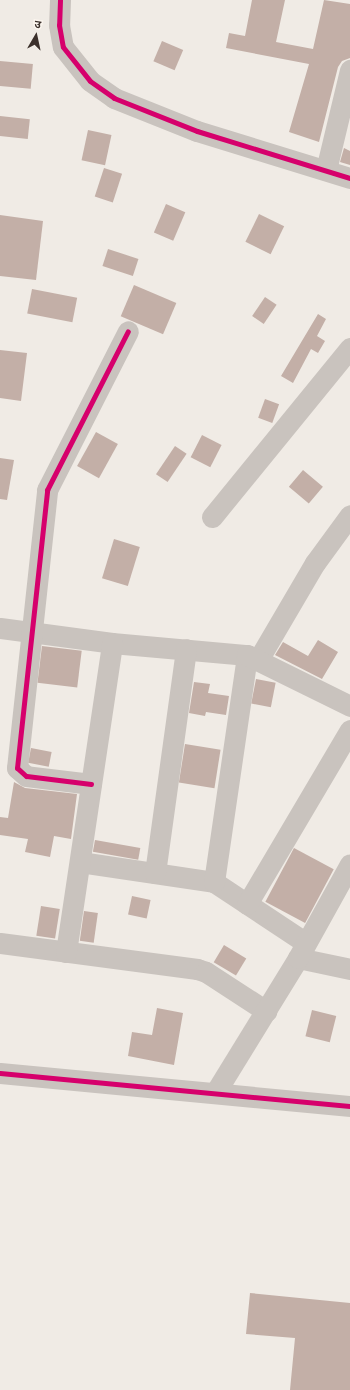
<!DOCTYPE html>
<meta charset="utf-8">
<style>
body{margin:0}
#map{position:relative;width:350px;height:1390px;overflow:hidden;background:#f0ebe5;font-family:Jost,"Noto Sans Devanagari",sans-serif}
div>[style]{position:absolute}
.building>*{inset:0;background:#c3afa7;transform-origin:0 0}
.minor>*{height:21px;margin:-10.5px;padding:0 10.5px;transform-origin:10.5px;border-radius:10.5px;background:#c9c3be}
.cycleway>*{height:5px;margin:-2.5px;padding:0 2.5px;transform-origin:2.5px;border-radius:2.5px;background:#d6006c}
span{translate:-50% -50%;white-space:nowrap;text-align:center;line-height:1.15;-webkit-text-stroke:3px #fbf5ee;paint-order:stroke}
.north{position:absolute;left:16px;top:16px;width:40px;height:40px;-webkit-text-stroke:3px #fbf5ee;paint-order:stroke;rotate:9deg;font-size:11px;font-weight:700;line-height:16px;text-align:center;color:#3b302b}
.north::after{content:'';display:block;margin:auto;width:14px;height:18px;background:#3b302b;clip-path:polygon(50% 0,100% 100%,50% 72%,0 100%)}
</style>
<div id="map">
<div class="building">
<i style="clip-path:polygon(252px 0,285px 0,276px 42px,313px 49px,324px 0,350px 4px,350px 58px,342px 61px,338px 67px,319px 142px,289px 132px,309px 64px,226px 48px,229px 33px,245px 36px)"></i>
<i style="left:162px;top:41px;width:23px;height:22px;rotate:23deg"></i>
<i style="left:0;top:61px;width:33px;height:25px;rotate:5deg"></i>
<i style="left:0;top:116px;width:30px;height:20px;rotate:6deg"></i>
<i style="left:88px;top:130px;width:24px;height:31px;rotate:12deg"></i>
<i style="clip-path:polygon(344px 148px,350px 151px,350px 165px,340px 162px)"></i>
<i style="left:104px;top:168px;width:19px;height:30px;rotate:18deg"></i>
<i style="left:166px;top:204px;width:21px;height:31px;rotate:23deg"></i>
<i style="left:259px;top:214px;width:28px;height:31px;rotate:26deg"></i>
<i style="clip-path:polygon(0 215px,43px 221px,36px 280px,0 276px)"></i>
<i style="left:108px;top:249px;width:32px;height:18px;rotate:18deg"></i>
<i style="left:134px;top:285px;width:46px;height:34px;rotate:23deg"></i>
<i style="left:32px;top:289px;width:46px;height:25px;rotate:11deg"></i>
<i style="left:265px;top:297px;width:14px;height:23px;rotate:34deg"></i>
<i style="clip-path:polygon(318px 314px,326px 319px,317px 336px,325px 341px,318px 353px,311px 349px,293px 383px,281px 376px)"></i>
<i style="clip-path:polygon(0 350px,27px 353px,21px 401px,0 398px)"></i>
<i style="left:265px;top:399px;width:15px;height:20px;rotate:20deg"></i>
<i style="left:96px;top:432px;width:25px;height:39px;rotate:29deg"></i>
<i style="left:202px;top:435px;width:22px;height:25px;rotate:27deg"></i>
<i style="left:175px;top:446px;width:14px;height:34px;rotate:34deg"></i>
<i style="clip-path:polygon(0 458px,14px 460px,7px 500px,0 499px)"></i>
<i style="left:303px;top:470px;width:26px;height:22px;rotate:40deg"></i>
<i style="left:114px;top:539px;width:27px;height:41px;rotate:17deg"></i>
<i style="clip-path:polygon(318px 640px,338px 652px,322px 679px,275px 655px,283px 642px,308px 656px)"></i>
<i style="left:42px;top:646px;width:40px;height:37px;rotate:7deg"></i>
<i style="left:256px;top:679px;width:20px;height:25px;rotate:11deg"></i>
<i style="clip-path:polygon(194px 682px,210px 684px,208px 693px,229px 696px,226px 715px,206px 712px,205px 716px,189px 713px)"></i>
<i style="left:185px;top:744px;width:36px;height:39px;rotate:9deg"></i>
<i style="left:31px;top:748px;width:21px;height:15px;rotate:11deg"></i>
<i style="clip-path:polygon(14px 782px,25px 788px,77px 794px,71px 839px,54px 836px,50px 857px,25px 852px,28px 839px,0 835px,0 817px,8px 818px)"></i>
<i style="left:95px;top:840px;width:46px;height:12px;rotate:10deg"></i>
<i style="left:294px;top:848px;width:45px;height:61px;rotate:28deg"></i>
<i style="left:132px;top:896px;width:19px;height:19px;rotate:12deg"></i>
<i style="left:41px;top:906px;width:19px;height:30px;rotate:9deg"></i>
<i style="left:84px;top:911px;width:14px;height:30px;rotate:8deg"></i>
<i style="left:224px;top:945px;width:26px;height:20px;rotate:31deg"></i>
<i style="clip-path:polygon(157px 1008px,183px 1013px,174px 1065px,128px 1056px,132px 1032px,152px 1035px)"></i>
<i style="left:312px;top:1010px;width:25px;height:27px;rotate:14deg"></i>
<i style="clip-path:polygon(250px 1293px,350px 1303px,350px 1390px,290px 1390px,295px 1338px,246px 1334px)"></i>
</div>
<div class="minor">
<i style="left:60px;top:0;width:25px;rotate:92deg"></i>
<i style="left:59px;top:25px;width:22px;rotate:80deg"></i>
<i style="left:63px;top:47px;width:43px;rotate:51.5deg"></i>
<i style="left:90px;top:81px;width:29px;rotate:35deg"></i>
<i style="left:114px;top:98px;width:89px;rotate:21.7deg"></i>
<i style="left:197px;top:131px;width:160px;rotate:17.1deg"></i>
<i style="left:326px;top:170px;width:103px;rotate:-76.5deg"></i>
<i style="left:212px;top:517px;width:218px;rotate:-50.8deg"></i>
<i style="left:0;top:628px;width:113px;rotate:7.6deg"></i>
<i style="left:112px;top:643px;width:136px;rotate:5.1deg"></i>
<i style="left:258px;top:660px;width:113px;rotate:-59.6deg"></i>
<i style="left:315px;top:563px;width:59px;rotate:-53.9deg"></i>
<i style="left:91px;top:784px;width:65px;rotate:-173deg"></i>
<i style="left:26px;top:776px;width:12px;rotate:-138deg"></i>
<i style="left:17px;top:768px;width:280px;rotate:-83.8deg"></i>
<i style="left:47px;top:490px;width:178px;rotate:-63deg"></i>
<i style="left:80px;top:862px;width:135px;rotate:8.5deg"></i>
<i style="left:214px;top:882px;width:110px;rotate:33.5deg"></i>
<i style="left:155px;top:873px;width:226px;rotate:-82.1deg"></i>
<i style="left:214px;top:882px;width:229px;rotate:-81.7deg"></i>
<i style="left:247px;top:655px;width:115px;rotate:26.3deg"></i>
<i style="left:247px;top:904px;width:202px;rotate:-59.4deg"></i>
<i style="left:0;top:943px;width:199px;rotate:7.5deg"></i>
<i style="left:197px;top:969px;width:9px;rotate:18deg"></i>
<i style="left:206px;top:972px;width:72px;rotate:33deg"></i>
<i style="left:66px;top:952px;width:312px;rotate:-81.5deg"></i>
<i style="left:298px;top:958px;width:53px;rotate:11.9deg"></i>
<i style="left:0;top:1073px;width:352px;rotate:5.4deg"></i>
<i style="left:215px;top:1093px;width:158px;rotate:-58.4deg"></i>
<i style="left:298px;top:958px;width:107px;rotate:-61deg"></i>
</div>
<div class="cycleway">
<i style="left:60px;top:0;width:25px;rotate:92deg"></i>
<i style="left:59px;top:25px;width:22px;rotate:80deg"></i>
<i style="left:63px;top:47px;width:43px;rotate:51.5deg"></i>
<i style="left:90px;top:81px;width:29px;rotate:35deg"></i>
<i style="left:114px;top:98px;width:89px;rotate:21.7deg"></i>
<i style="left:197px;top:131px;width:160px;rotate:17.1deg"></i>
<i style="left:91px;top:784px;width:65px;rotate:-173deg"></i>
<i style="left:26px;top:776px;width:12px;rotate:-138deg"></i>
<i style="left:17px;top:768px;width:280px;rotate:-83.8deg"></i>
<i style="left:47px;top:490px;width:178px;rotate:-63deg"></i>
<i style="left:0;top:1073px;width:352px;rotate:5.4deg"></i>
</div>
<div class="north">उ</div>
</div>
